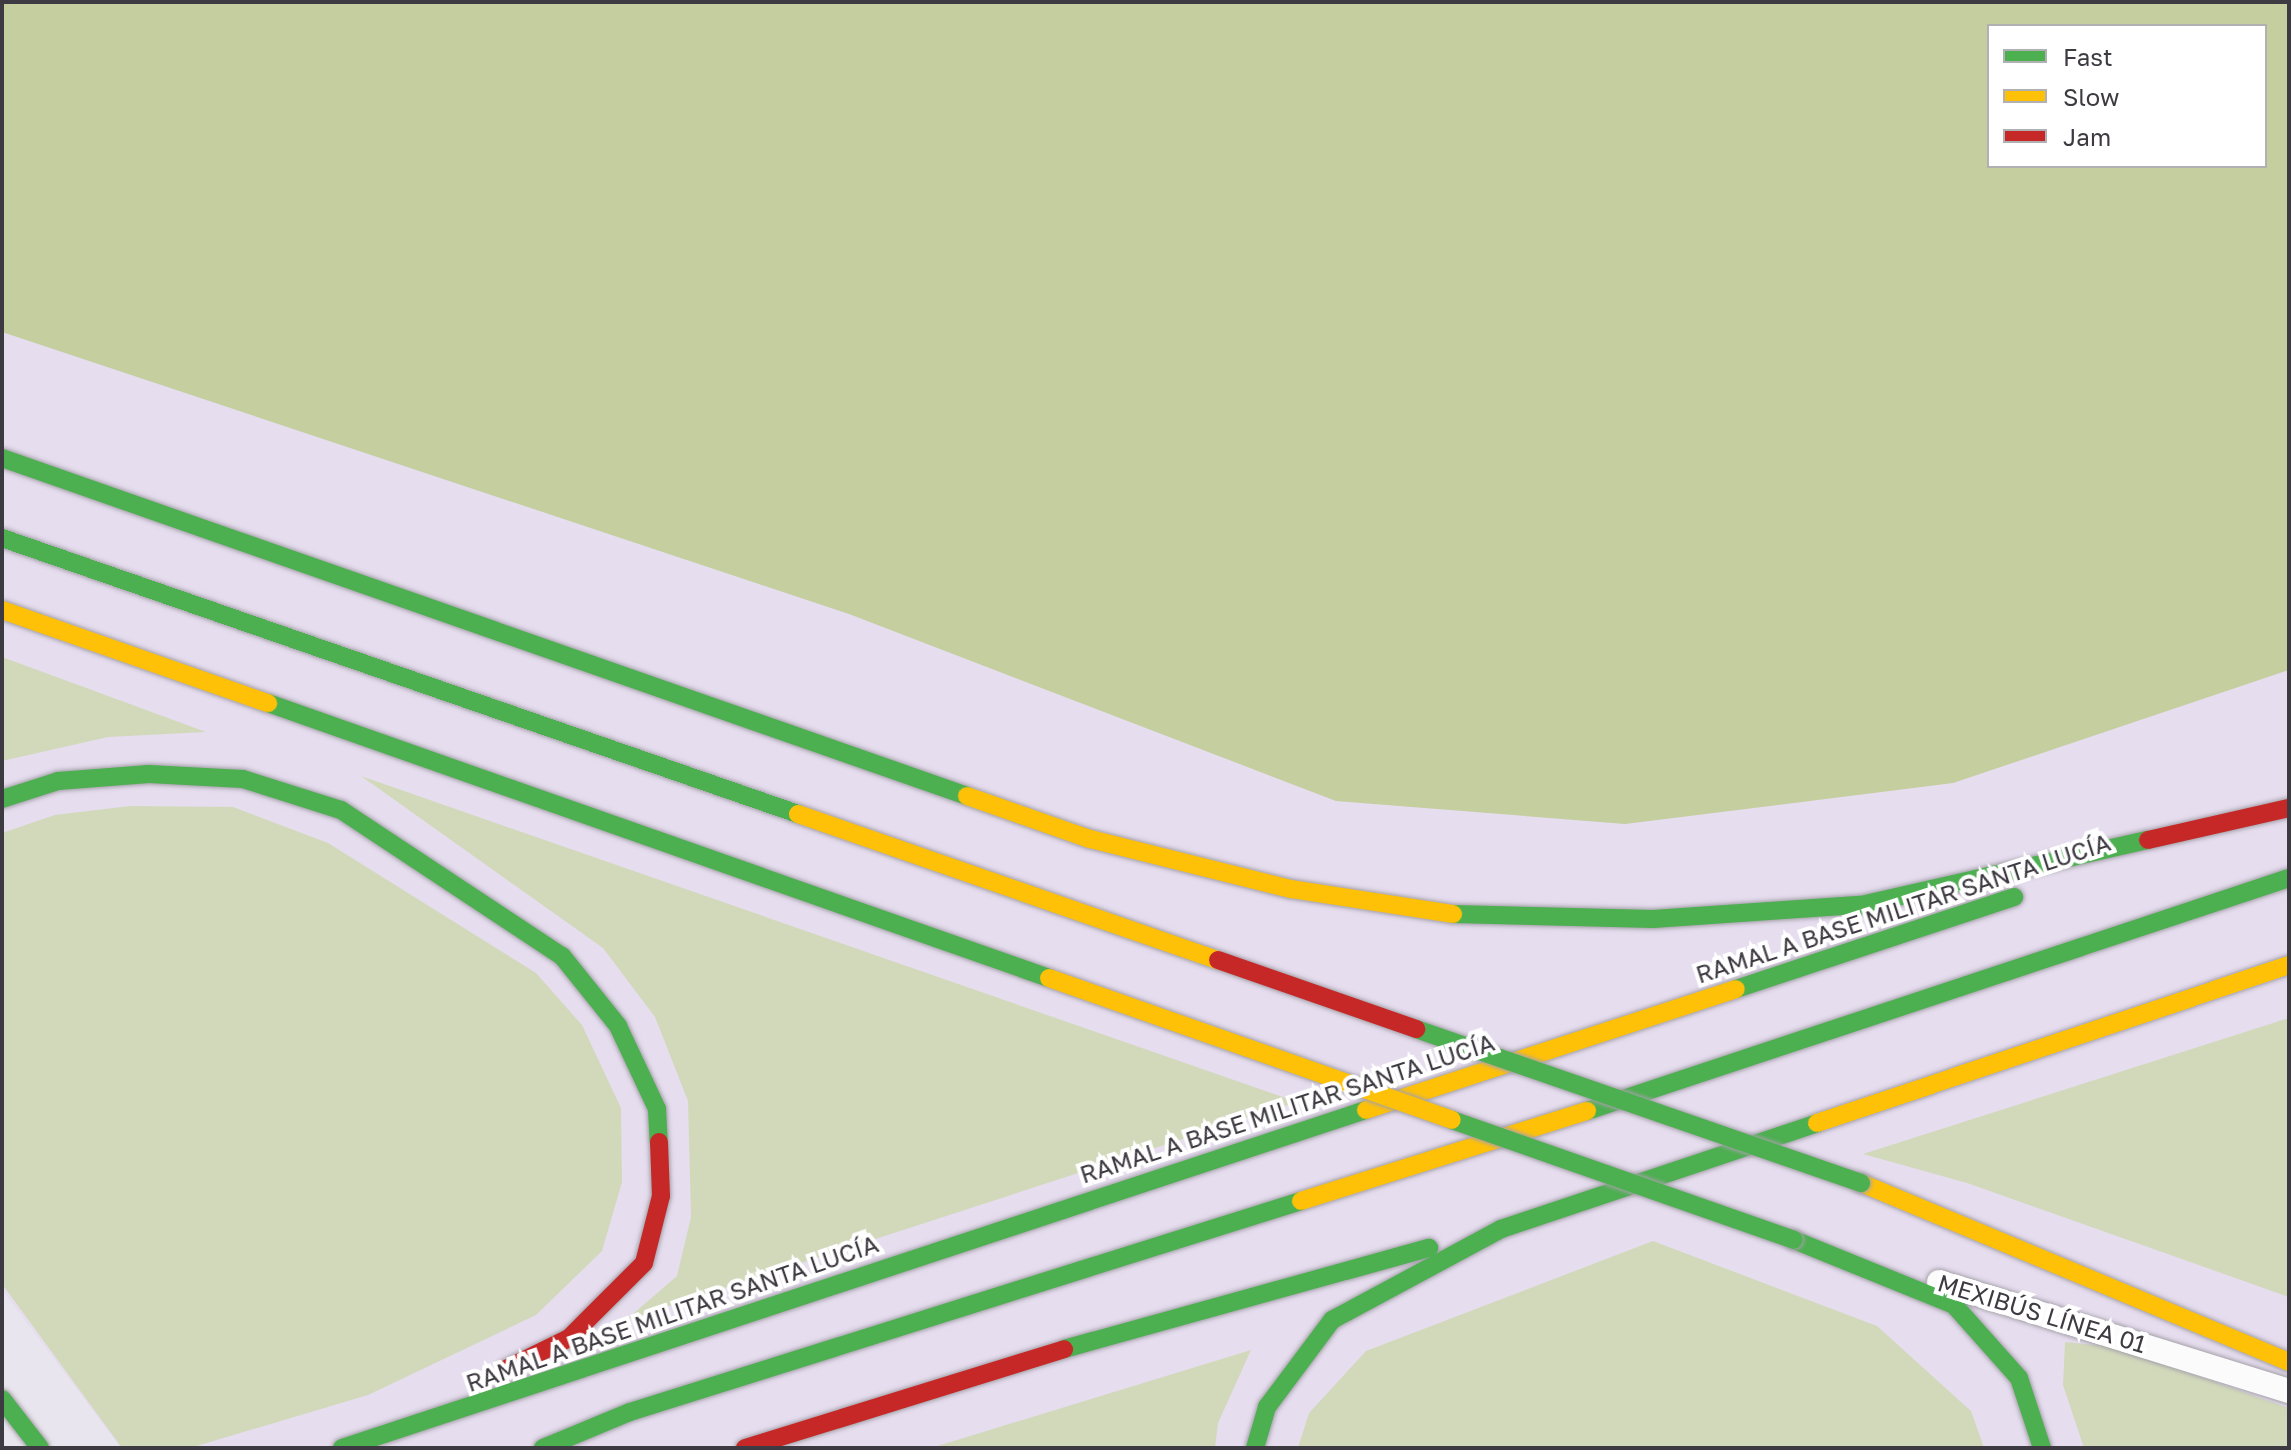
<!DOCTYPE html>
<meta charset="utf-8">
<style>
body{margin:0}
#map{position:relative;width:2291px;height:1450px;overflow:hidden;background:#e9e5ee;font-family:"Golos Text",sans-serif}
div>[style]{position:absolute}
.built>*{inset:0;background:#e6ddef}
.green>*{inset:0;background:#d2d9bb}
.forest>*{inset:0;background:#c4ce9e}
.roads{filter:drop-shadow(0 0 2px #a4a1a8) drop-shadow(0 0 2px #a4a1a8)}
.lane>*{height:24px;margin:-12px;padding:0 12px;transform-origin:12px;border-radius:12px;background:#fcfbfc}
.fast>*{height:18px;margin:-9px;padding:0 9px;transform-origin:9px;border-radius:9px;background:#4caf50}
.slow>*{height:18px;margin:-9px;padding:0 9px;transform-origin:9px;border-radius:9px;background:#ffc107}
.jam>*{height:18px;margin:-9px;padding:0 9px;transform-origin:9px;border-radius:9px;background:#c62828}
.bridges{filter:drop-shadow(0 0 2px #a4a1a8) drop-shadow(0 0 2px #a4a1a8)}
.fast-bridge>*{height:18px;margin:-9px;padding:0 9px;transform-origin:9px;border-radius:9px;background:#4caf50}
.slow-bridge>*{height:18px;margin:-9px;padding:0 9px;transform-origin:9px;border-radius:9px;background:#ffc107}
.jam-bridge>*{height:18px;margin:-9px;padding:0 9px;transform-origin:9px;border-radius:9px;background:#c62828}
span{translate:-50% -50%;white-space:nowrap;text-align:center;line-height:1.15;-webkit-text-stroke:8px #fff;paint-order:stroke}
.street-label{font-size:24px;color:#3d3a41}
.frame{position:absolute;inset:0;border:4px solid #3d3a41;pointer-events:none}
.legend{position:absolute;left:1987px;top:24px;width:280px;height:144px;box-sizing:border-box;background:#fff;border:2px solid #b1b0b3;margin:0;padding:10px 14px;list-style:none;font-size:24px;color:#3d3a41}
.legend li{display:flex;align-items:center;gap:16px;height:40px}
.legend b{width:40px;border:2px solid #b1b0b3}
</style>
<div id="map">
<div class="built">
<i style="clip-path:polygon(evenodd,2px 2px,2289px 2px,2289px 1448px,121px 1448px,2px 1290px,2px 2px,1989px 26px,2265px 26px,2265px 166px,1989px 166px,1989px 26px)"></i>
</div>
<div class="green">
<i style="clip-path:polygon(2px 657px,206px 732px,108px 737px,2px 761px)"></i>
<i style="clip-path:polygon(361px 776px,1297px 1102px,626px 1320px,677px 1276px,691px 1217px,688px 1101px,655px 1017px,603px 948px)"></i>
<i style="clip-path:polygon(130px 806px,233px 807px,328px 843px,536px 973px,582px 1025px,621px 1108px,622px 1182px,602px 1251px,536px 1315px,368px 1395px,190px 1448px,122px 1448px,2px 1284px,2px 833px,55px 815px)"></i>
<i style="clip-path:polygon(2289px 1018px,2289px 1297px,1967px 1183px,1863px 1154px)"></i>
<i style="clip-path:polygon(1653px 1241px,1877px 1326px,1971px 1411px,1984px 1448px,1298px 1448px,1309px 1413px,1366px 1351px)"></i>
<i style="clip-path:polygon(2065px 1342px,2115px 1347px,2289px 1408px,2289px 1448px,2084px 1448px,2063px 1385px)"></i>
<i style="clip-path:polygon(1251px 1350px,1218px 1423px,1215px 1448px,931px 1448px)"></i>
</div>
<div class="forest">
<i style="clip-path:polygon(evenodd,2px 2px,2289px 2px,2289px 670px,1953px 783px,1625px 824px,1336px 801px,849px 614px,2px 332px,2px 2px,1989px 26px,2265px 26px,2265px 166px,1989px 166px,1989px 26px)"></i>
</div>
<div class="roads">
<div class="lane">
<i style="left:1939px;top:1282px;width:367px;rotate:17.3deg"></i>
</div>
<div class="fast">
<i style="left:2px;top:458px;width:1022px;rotate:19.3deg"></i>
<i style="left:2px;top:799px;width:59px;rotate:-17.8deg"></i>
<i style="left:58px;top:781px;width:91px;rotate:-4.4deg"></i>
<i style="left:149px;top:774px;width:94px;rotate:3deg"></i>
<i style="left:243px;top:779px;width:103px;rotate:17.6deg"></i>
<i style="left:341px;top:810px;width:265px;rotate:33.5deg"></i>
<i style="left:562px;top:956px;width:90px;rotate:51.3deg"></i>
<i style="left:618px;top:1026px;width:92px;rotate:64.8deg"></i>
<i style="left:657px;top:1109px;width:33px;rotate:87deg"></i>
<i style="left:1453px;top:914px;width:200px;rotate:1.4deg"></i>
<i style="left:1653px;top:919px;width:208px;rotate:-3.9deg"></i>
<i style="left:1861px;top:905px;width:294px;rotate:-12.8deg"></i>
<i style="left:1736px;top:989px;width:293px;rotate:-18.3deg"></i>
<i style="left:1587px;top:1111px;width:740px;rotate:-18.36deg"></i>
<i style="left:1794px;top:1240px;width:173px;rotate:22.1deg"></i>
<i style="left:1954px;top:1305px;width:98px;rotate:48.3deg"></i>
<i style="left:2019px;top:1378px;width:74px;rotate:71.8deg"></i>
<i style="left:1064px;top:1349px;width:379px;rotate:-15.5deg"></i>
<i style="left:2px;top:1399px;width:62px;rotate:52.2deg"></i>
<i style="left:342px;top:1448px;width:1078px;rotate:-18.27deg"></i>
<i style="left:543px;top:1448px;width:94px;rotate:-22.5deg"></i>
<i style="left:630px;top:1412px;width:703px;rotate:-17.46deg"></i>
<i style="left:1255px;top:1448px;width:43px;rotate:-73.7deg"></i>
<i style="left:1267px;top:1407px;width:109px;rotate:-53.2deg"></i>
<i style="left:1332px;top:1320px;width:192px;rotate:-28.3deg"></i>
<i style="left:1501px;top:1229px;width:333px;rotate:-18.5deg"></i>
</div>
<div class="slow">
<i style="left:967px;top:796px;width:130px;rotate:19.3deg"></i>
<i style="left:1090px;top:839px;width:207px;rotate:14deg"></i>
<i style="left:1291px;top:889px;width:164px;rotate:8.8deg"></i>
<i style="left:1366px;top:1110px;width:389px;rotate:-18.1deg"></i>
<i style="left:1817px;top:1123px;width:498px;rotate:-18.5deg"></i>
<i style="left:1861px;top:1183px;width:464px;rotate:22.7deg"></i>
<i style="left:1301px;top:1201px;width:300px;rotate:-17.5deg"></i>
</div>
<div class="jam">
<i style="left:2148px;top:840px;width:145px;rotate:-12.8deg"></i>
<i style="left:506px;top:1369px;width:70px;rotate:-26.2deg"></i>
<i style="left:569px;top:1338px;width:106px;rotate:-45deg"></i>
<i style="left:644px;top:1263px;width:69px;rotate:-75.8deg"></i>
<i style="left:661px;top:1196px;width:54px;rotate:-92.1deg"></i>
<i style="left:745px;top:1448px;width:334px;rotate:-17.2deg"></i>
</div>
</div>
<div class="bridges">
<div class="fast-bridge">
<i style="left:2px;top:538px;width:842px;rotate:19.12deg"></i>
<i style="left:268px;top:703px;width:828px;rotate:19.4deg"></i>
<i style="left:1416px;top:1029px;width:471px;rotate:19.1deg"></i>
<i style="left:1452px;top:1120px;width:362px;rotate:19.3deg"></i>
</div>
<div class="slow-bridge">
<i style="left:2px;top:610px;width:282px;rotate:19.3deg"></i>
<i style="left:798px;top:814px;width:445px;rotate:19.2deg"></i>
<i style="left:1049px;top:978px;width:427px;rotate:19.4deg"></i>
</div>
<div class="jam-bridge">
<i style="left:1218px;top:960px;width:210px;rotate:19.2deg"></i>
</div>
</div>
<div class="street-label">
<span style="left:1903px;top:908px;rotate:-18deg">RAMAL A BASE MILITAR SANTA LUCÍA</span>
<span style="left:1287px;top:1108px;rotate:-18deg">RAMAL A BASE MILITAR SANTA LUCÍA</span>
<span style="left:672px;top:1313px;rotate:-19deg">RAMAL A BASE MILITAR SANTA LUCÍA</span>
<span style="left:2042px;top:1313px;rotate:17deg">MEXIBÚS LÍNEA 01</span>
</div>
<div class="frame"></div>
<ul class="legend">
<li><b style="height:10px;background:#4caf50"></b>Fast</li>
<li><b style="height:10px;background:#ffc107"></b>Slow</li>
<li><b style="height:10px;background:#c62828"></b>Jam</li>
</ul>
</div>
